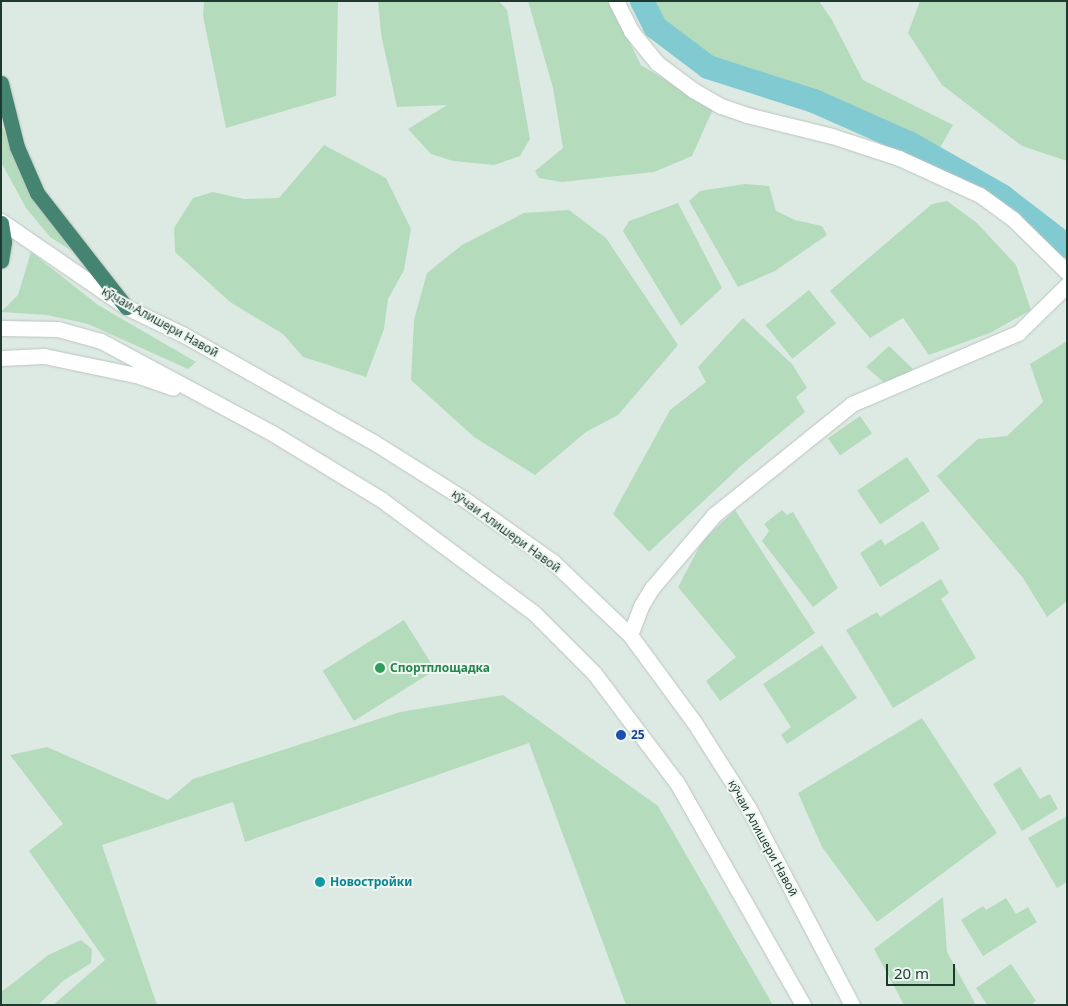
<!DOCTYPE html>
<meta charset="utf-8">
<style>
body{margin:0}
#map{position:relative;width:1068px;height:1006px;overflow:hidden;background:#ddeae3;font-family:"Noto Sans",sans-serif}
div>[style]{position:absolute}
.green>*{inset:0;background:#b4dcbc;transform-origin:0 0}
.canal>*{height:24px;margin:-12px;padding:0 12px;transform-origin:12px;border-radius:12px;background:#81cad2}
.roads{filter:drop-shadow(0 0 1px #bcc4c1) drop-shadow(0 0 1px #bcc4c1)}
.minor>*{height:15px;margin:-7.5px;padding:0 7.5px;transform-origin:7.5px;border-radius:7.5px;background:#fff}
.tertiary>*{height:15px;margin:-7.5px;padding:0 7.5px;transform-origin:7.5px;border-radius:7.5px;background:#fff}
.trunk>*{height:15px;margin:-7.5px;padding:0 7.5px;transform-origin:7.5px;border-radius:7.5px;background:#448471}
.dots>*{width:14px;height:14px;translate:-50% -50%;box-sizing:border-box;border:2px solid #edf6f1;border-radius:50%}
span{translate:-50% -50%;white-space:nowrap;text-align:center;line-height:1.15;-webkit-text-stroke:4px #edf6f1;paint-order:stroke}
.street-label{font-size:12px;color:#1e3930}
.leisure-label{font-size:12px;color:#27864d;font-weight:700}
.left{translate:0 -50%;text-align:left}
.transit-label{font-size:12px;color:#164399;font-weight:700}
.culture-label{font-size:12px;color:#0d838f;font-weight:700}
.frame{position:absolute;inset:0;border:2px solid #1e3930;pointer-events:none}
.scale{position:absolute;left:886px;top:964px;width:69px;height:22px;box-sizing:border-box;border:2px solid #1e3930;border-top:0;padding-left:6px;font-size:15px;line-height:18px;white-space:nowrap;color:#1e3930;-webkit-text-stroke:4px #edf6f1;paint-order:stroke}
</style>
<div id="map">
<div class="green">
<i style="clip-path:polygon(204px 1px,338px 1px,336px 96px,226px 128px,203px 16px)"></i>
<i style="clip-path:polygon(378px 1px,499px 1px,507px 10px,530px 139px,520px 156px,494px 165px,453px 161px,431px 154px,408px 129px,447px 105px,397px 107px,381px 34px)"></i>
<i style="clip-path:polygon(528px 1px,609px 1px,641px 65px,713px 109px,692px 156px,654px 172px,562px 182px,539px 178px,535px 171px,563px 148px,553px 88px)"></i>
<i style="clip-path:polygon(645px 1px,819px 1px,832px 20px,863px 80px,953px 125px,937px 153px,814px 98px,711px 65px,657px 25px)"></i>
<i style="clip-path:polygon(920px 1px,1067px 1px,1067px 161px,1022px 146px,942px 85px,908px 33px)"></i>
<i style="clip-path:polygon(1px 124px,26px 184px,72px 251px,50px 237px,26px 208px,1px 162px)"></i>
<i style="clip-path:polygon(324px 145px,386px 178px,411px 229px,404px 270px,388px 299px,384px 329px,366px 377px,303px 357px,283px 334px,230px 302px,175px 252px,174px 228px,193px 198px,213px 192px,244px 199px,279px 198px)"></i>
<i style="clip-path:polygon(745px 184px,769px 186px,776px 211px,795px 220px,822px 226px,827px 235px,775px 271px,738px 287px,689px 201px,700px 191px)"></i>
<i style="clip-path:polygon(947px 201px,977px 223px,1016px 265px,1031px 310px,990px 333px,929px 355px,903px 318px,870px 338px,830px 291px,932px 204px)"></i>
<i style="clip-path:polygon(678px 203px,722px 288px,681px 326px,623px 231px,629px 221px)"></i>
<i style="clip-path:polygon(569px 210px,606px 238px,678px 345px,618px 415px,586px 432px,535px 475px,474px 437px,411px 380px,414px 320px,427px 273px,462px 245px,524px 213px)"></i>
<i style="clip-path:polygon(31px 252px,98px 305px,196px 362px,188px 369px,88px 324px,47px 315px,1px 312px,18px 295px)"></i>
<i style="left:809px;top:290px;width:43px;height:56px;rotate:51deg"></i>
<i style="clip-path:polygon(743px 318px,792px 364px,807px 388px,796px 397px,805px 412px,743px 464px,649px 552px,613px 514px,670px 410px,706px 382px,698px 367px)"></i>
<i style="clip-path:polygon(1067px 341px,1067px 601px,1047px 617px,1023px 578px,937px 476px,978px 439px,1007px 436px,1043px 402px,1030px 364px)"></i>
<i style="clip-path:polygon(889px 346px,913px 369px,887px 385px,866px 367px)"></i>
<i style="left:860px;top:416px;width:21px;height:39px;rotate:55deg"></i>
<i style="left:907px;top:457px;width:41px;height:60px;rotate:56deg"></i>
<i style="clip-path:polygon(735px 510px,815px 633px,720px 701px,706px 681px,736px 657px,678px 587px,703px 540px)"></i>
<i style="clip-path:polygon(782px 510px,787px 515px,793px 512px,838px 588px,813px 607px,762px 541px,769px 531px,764px 524px)"></i>
<i style="clip-path:polygon(923px 521px,940px 549px,880px 587px,860px 553px,881px 539px,885px 545px)"></i>
<i style="clip-path:polygon(941px 579px,949px 593px,941px 599px,976px 658px,893px 708px,846px 630px,877px 612px,880px 617px)"></i>
<i style="left:404px;top:620px;width:59px;height:96px;rotate:58deg"></i>
<i style="clip-path:polygon(822px 645px,857px 698px,787px 744px,781px 735px,791px 727px,763px 684px)"></i>
<i style="clip-path:polygon(503px 695px,658px 806px,773px 1005px,626px 1005px,529px 743px,245px 842px,233px 802px,102px 845px,157px 1005px,53px 1005px,105px 960px,29px 851px,63px 824px,10px 755px,47px 747px,168px 800px,193px 779px,400px 712px)"></i>
<i style="clip-path:polygon(922px 718px,997px 833px,877px 922px,822px 847px,798px 793px)"></i>
<i style="clip-path:polygon(1020px 767px,1040px 799px,1050px 794px,1058px 809px,1022px 831px,993px 784px)"></i>
<i style="clip-path:polygon(1067px 816px,1067px 882px,1057px 888px,1028px 838px)"></i>
<i style="clip-path:polygon(943px 897px,947px 952px,976px 1005px,904px 1005px,874px 949px)"></i>
<i style="clip-path:polygon(1006px 898px,1016px 914px,1028px 907px,1037px 922px,983px 956px,961px 920px,983px 906px,986px 910px)"></i>
<i style="clip-path:polygon(81px 940px,92px 949px,91px 963px,63px 981px,38px 1005px,1px 1005px,1px 992px,17px 980px,48px 955px)"></i>
<i style="clip-path:polygon(1011px 964px,1036px 1001px,1031px 1005px,987px 1005px,976px 988px)"></i>
</div>
<div class="canal">
<i style="left:642px;top:1px;width:29px;rotate:63deg"></i>
<i style="left:655px;top:27px;width:66px;rotate:37deg"></i>
<i style="left:708px;top:67px;width:111px;rotate:17.8deg"></i>
<i style="left:814px;top:101px;width:104px;rotate:23.9deg"></i>
<i style="left:909px;top:143px;width:107px;rotate:29.7deg"></i>
<i style="left:1002px;top:196px;width:82px;rotate:37.6deg"></i>
</div>
<div class="roads">
<div class="minor">
<i style="left:616px;top:1px;width:34px;rotate:63deg"></i>
<i style="left:631px;top:31px;width:41px;rotate:50.9deg"></i>
<i style="left:657px;top:63px;width:45px;rotate:36.9deg"></i>
<i style="left:693px;top:90px;width:32px;rotate:30deg"></i>
<i style="left:721px;top:106px;width:28px;rotate:19deg"></i>
<i style="left:747px;top:115px;width:88px;rotate:13.9deg"></i>
<i style="left:832px;top:136px;width:71px;rotate:18.2deg"></i>
<i style="left:899px;top:158px;width:89px;rotate:24.6deg"></i>
<i style="left:980px;top:195px;width:41px;rotate:36deg"></i>
<i style="left:1013px;top:219px;width:76px;rotate:44.5deg"></i>
<i style="left:630px;top:635px;width:31px;rotate:-69deg"></i>
<i style="left:641px;top:606px;width:21px;rotate:-59deg"></i>
<i style="left:652px;top:588px;width:96px;rotate:-49.7deg"></i>
<i style="left:714px;top:515px;width:177px;rotate:-38.8deg"></i>
<i style="left:852px;top:404px;width:181px;rotate:-23.2deg"></i>
<i style="left:1018px;top:333px;width:69px;rotate:-44.4deg"></i>
</div>
<div class="tertiary">
<i style="left:1px;top:221px;width:152px;rotate:34.5deg"></i>
<i style="left:126px;top:307px;width:64px;rotate:25.8deg"></i>
<i style="left:184px;top:335px;width:219px;rotate:29.5deg"></i>
<i style="left:375px;top:443px;width:105px;rotate:32.2deg"></i>
<i style="left:464px;top:499px;width:108px;rotate:35.2deg"></i>
<i style="left:552px;top:561px;width:108px;rotate:43.5deg"></i>
<i style="left:630px;top:635px;width:108px;rotate:53.7deg"></i>
<i style="left:694px;top:722px;width:101px;rotate:57.6deg"></i>
<i style="left:748px;top:807px;width:224px;rotate:62.3deg"></i>
<i style="left:1px;top:328px;width:57px;rotate:1deg"></i>
<i style="left:58px;top:329px;width:45px;rotate:15.6deg"></i>
<i style="left:101px;top:341px;width:194px;rotate:28.3deg"></i>
<i style="left:272px;top:433px;width:129px;rotate:31.3deg"></i>
<i style="left:382px;top:500px;width:189px;rotate:36.6deg"></i>
<i style="left:534px;top:613px;width:85px;rotate:45deg"></i>
<i style="left:594px;top:673px;width:138px;rotate:53deg"></i>
<i style="left:677px;top:783px;width:255px;rotate:60.4deg"></i>
<i style="left:1px;top:358px;width:43px;rotate:-2.7deg"></i>
<i style="left:44px;top:356px;width:94px;rotate:11.7deg"></i>
<i style="left:136px;top:375px;width:39px;rotate:19deg"></i>
</div>
<div class="trunk">
<i style="left:1px;top:83px;width:66px;rotate:76deg"></i>
<i style="left:17px;top:147px;width:50px;rotate:66.5deg"></i>
<i style="left:37px;top:193px;width:145px;rotate:52deg"></i>
<i style="left:1px;top:223px;width:19px;rotate:81deg"></i>
<i style="left:4px;top:242px;width:19px;rotate:99deg"></i>
</div>
</div>
<div class="dots">
<i style="left:380px;top:668px;background:#2e9e5b"></i>
<i style="left:621px;top:735px;background:#1a4fb4"></i>
<i style="left:320px;top:882px;background:#0f9aa8"></i>
</div>
<div class="street-label">
<span style="left:160px;top:322px;rotate:29deg">кӯчаи Алишери Навоӣ</span>
<span style="left:506px;top:531px;rotate:36deg">кӯчаи Алишери Навоӣ</span>
<span style="left:763px;top:838px;rotate:61deg">кӯчаи Алишери Навоӣ</span>
</div>
<div class="leisure-label">
<span class="left" style="left:390px;top:668px">Спортплощадка</span>
</div>
<div class="transit-label">
<span class="left" style="left:631px;top:735px">25</span>
</div>
<div class="culture-label">
<span class="left" style="left:330px;top:882px">Новостройки</span>
</div>
<div class="frame"></div>
<div class="scale">20 m</div>
</div>
